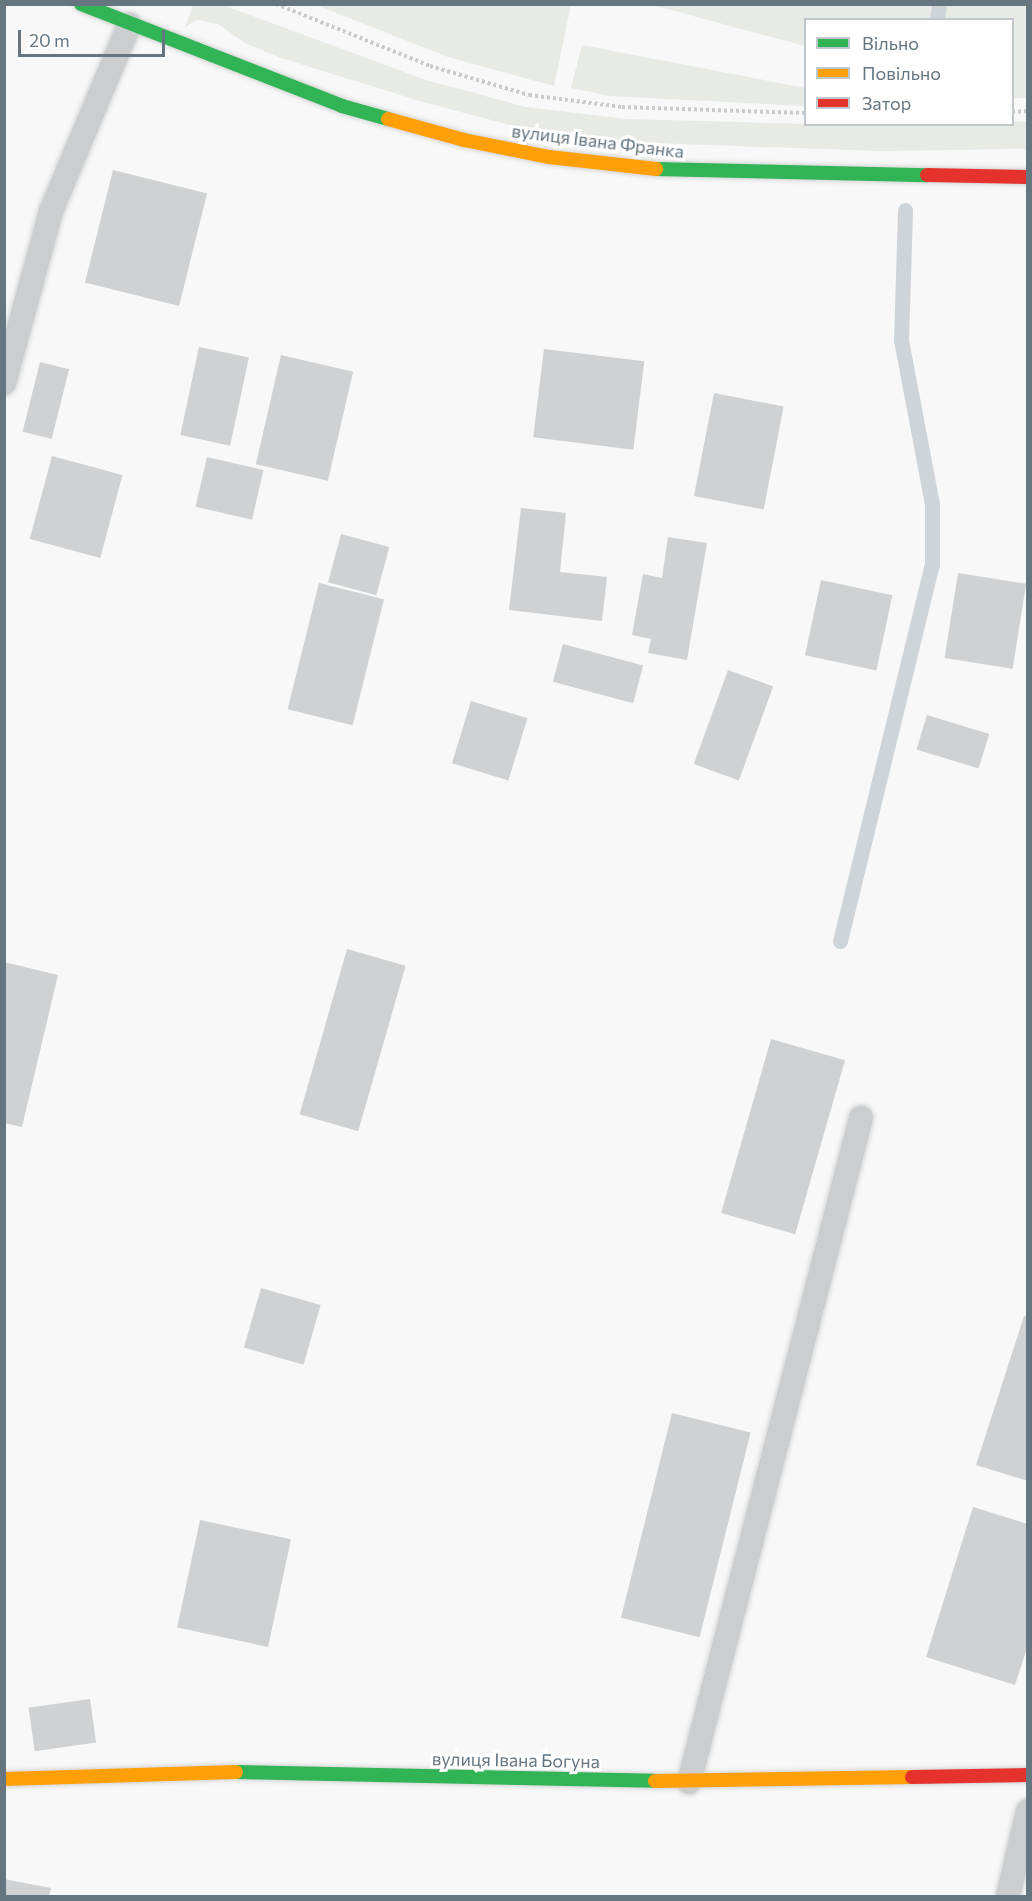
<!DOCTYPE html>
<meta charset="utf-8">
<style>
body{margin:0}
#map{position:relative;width:1032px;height:1901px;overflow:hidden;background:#f8f8f8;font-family:Commissioner,sans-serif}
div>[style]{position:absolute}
.green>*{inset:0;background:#e7eae5}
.stream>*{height:15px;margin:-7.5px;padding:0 7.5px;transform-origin:7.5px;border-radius:7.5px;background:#cdd5d8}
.building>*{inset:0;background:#cfd1d2;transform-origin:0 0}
.path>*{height:4px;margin-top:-2px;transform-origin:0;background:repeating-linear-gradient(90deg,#c9cacb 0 3px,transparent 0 6px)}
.roads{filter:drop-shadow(0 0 2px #d4d5d6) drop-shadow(0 0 2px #d4d5d6)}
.lane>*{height:24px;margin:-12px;padding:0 12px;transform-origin:12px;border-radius:12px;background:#cbcdce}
.fast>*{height:14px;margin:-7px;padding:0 7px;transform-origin:7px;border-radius:7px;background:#30b455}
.slow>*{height:14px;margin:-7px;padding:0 7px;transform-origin:7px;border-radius:7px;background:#ff9f0a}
.jam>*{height:14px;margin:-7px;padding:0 7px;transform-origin:7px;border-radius:7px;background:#e5322d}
span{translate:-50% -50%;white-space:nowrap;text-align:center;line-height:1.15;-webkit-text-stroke:6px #fff;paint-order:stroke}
.street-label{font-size:18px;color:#657681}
.frame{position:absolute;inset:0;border:6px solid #657681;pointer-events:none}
.legend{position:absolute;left:804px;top:18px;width:210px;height:108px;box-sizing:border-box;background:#fff;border:2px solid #c1c8cd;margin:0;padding:8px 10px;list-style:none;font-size:18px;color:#657681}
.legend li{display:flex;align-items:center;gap:12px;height:30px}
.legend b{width:30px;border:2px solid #c1c8cd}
.scale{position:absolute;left:18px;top:30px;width:147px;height:27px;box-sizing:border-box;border:3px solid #657681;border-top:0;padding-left:8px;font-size:18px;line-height:21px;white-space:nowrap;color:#657681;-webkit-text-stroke:4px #fff;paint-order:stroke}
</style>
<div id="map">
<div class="green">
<i style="clip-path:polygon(193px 5px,223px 5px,426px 80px,526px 107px,626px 119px,806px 124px,1012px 124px,1013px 122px,1027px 121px,1027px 149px,879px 151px,626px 142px,521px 128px,423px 102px,281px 58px,245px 43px,218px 24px,197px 20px,185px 27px)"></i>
<i style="clip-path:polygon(316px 5px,571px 5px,554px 86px,448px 57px)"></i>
<i style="clip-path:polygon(652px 5px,1027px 5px,1027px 98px,1013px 98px,1012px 20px,806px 20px,805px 46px)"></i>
<i style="clip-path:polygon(582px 45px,805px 88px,805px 106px,610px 96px,571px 88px)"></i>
</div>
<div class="stream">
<i style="left:937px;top:20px;width:16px;rotate:-83deg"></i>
<i style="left:840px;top:941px;width:387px;rotate:-76.3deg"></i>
<i style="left:932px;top:565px;width:61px;rotate:-90deg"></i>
<i style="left:932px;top:504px;width:167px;rotate:-100.7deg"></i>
<i style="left:901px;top:340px;width:130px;rotate:-88.2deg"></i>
</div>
<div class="building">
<i style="left:113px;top:170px;width:97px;height:116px;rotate:14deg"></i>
<i style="left:199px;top:347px;width:51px;height:90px;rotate:12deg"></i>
<i style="left:544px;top:349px;width:101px;height:89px;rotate:7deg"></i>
<i style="left:281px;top:355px;width:74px;height:112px;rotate:13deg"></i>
<i style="left:40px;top:362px;width:30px;height:72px;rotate:14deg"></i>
<i style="left:714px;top:393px;width:71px;height:105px;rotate:11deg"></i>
<i style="left:52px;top:456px;width:73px;height:86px;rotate:15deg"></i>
<i style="left:207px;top:457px;width:58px;height:51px;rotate:13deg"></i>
<i style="clip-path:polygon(521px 508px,566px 513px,560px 572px,607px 577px,602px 621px,509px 610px)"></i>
<i style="left:341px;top:534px;width:50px;height:50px;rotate:15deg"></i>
<i style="clip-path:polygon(668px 537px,707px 543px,687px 660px,648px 653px,651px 639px,632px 635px,643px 574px,662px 578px)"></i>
<i style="left:958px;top:573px;width:69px;height:86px;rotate:9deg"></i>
<i style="left:821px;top:580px;width:73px;height:77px;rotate:12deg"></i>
<i style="left:319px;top:583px;width:67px;height:130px;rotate:14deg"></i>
<i style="left:563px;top:644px;width:83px;height:39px;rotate:15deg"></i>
<i style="left:728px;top:670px;width:48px;height:100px;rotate:20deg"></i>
<i style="left:471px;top:701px;width:59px;height:65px;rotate:17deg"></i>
<i style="left:927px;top:715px;width:65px;height:36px;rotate:17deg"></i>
<i style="left:347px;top:949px;width:61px;height:172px;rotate:16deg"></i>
<i style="clip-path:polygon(4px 962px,58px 975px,22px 1127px,4px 1123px)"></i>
<i style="left:771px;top:1039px;width:77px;height:181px;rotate:16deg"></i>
<i style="left:261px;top:1288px;width:62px;height:62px;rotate:16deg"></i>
<i style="clip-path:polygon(1024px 1316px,1028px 1317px,1028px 1481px,976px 1465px)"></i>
<i style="left:672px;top:1413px;width:81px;height:211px;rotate:14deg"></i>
<i style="clip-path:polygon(973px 1507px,1028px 1524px,1028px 1645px,1015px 1685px,926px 1657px)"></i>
<i style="left:200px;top:1520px;width:93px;height:110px;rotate:12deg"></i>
<i style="left:90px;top:1699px;width:44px;height:62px;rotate:82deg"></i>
<i style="clip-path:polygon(4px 1879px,51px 1888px,49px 1896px,4px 1896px)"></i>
</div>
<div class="path">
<i style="left:276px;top:4px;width:166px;rotate:21.9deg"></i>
<i style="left:430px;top:66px;width:103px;rotate:16.3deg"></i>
<i style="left:529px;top:95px;width:94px;rotate:7.4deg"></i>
<i style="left:622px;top:107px;width:184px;rotate:1.9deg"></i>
<i style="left:1012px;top:112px;width:16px;rotate:-4deg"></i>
</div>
<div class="roads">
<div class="lane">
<i style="left:4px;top:383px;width:178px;rotate:-74.7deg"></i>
<i style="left:51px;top:211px;width:202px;rotate:-67.2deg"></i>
<i style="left:689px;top:1782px;width:686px;rotate:-75.48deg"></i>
<i style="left:1008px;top:1896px;width:87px;rotate:-76.8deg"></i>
</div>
<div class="fast">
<i style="left:81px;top:4px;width:280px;rotate:21.3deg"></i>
<i style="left:342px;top:106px;width:48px;rotate:15.8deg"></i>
<i style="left:656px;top:169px;width:271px;rotate:1.3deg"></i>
<i style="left:236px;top:1772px;width:419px;rotate:1.2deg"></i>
</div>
<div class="slow">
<i style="left:388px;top:119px;width:79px;rotate:15.4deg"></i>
<i style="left:464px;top:140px;width:87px;rotate:11.3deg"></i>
<i style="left:549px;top:157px;width:108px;rotate:6.4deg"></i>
<i style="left:4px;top:1779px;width:232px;rotate:-1.7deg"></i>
<i style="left:655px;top:1781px;width:257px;rotate:-0.9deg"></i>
</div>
<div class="jam">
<i style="left:927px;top:175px;width:101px;rotate:1.1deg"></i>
<i style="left:912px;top:1777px;width:116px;rotate:-1deg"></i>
</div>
</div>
<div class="street-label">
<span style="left:598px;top:141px;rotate:7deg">вулиця Івана Франка</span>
<span style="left:516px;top:1760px;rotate:1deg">вулиця Івана Богуна</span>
</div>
<div class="frame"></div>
<ul class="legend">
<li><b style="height:8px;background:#30b455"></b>Вільно</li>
<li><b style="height:8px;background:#ff9f0a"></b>Повільно</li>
<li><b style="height:8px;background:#e5322d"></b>Затор</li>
</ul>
<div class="scale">20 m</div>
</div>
